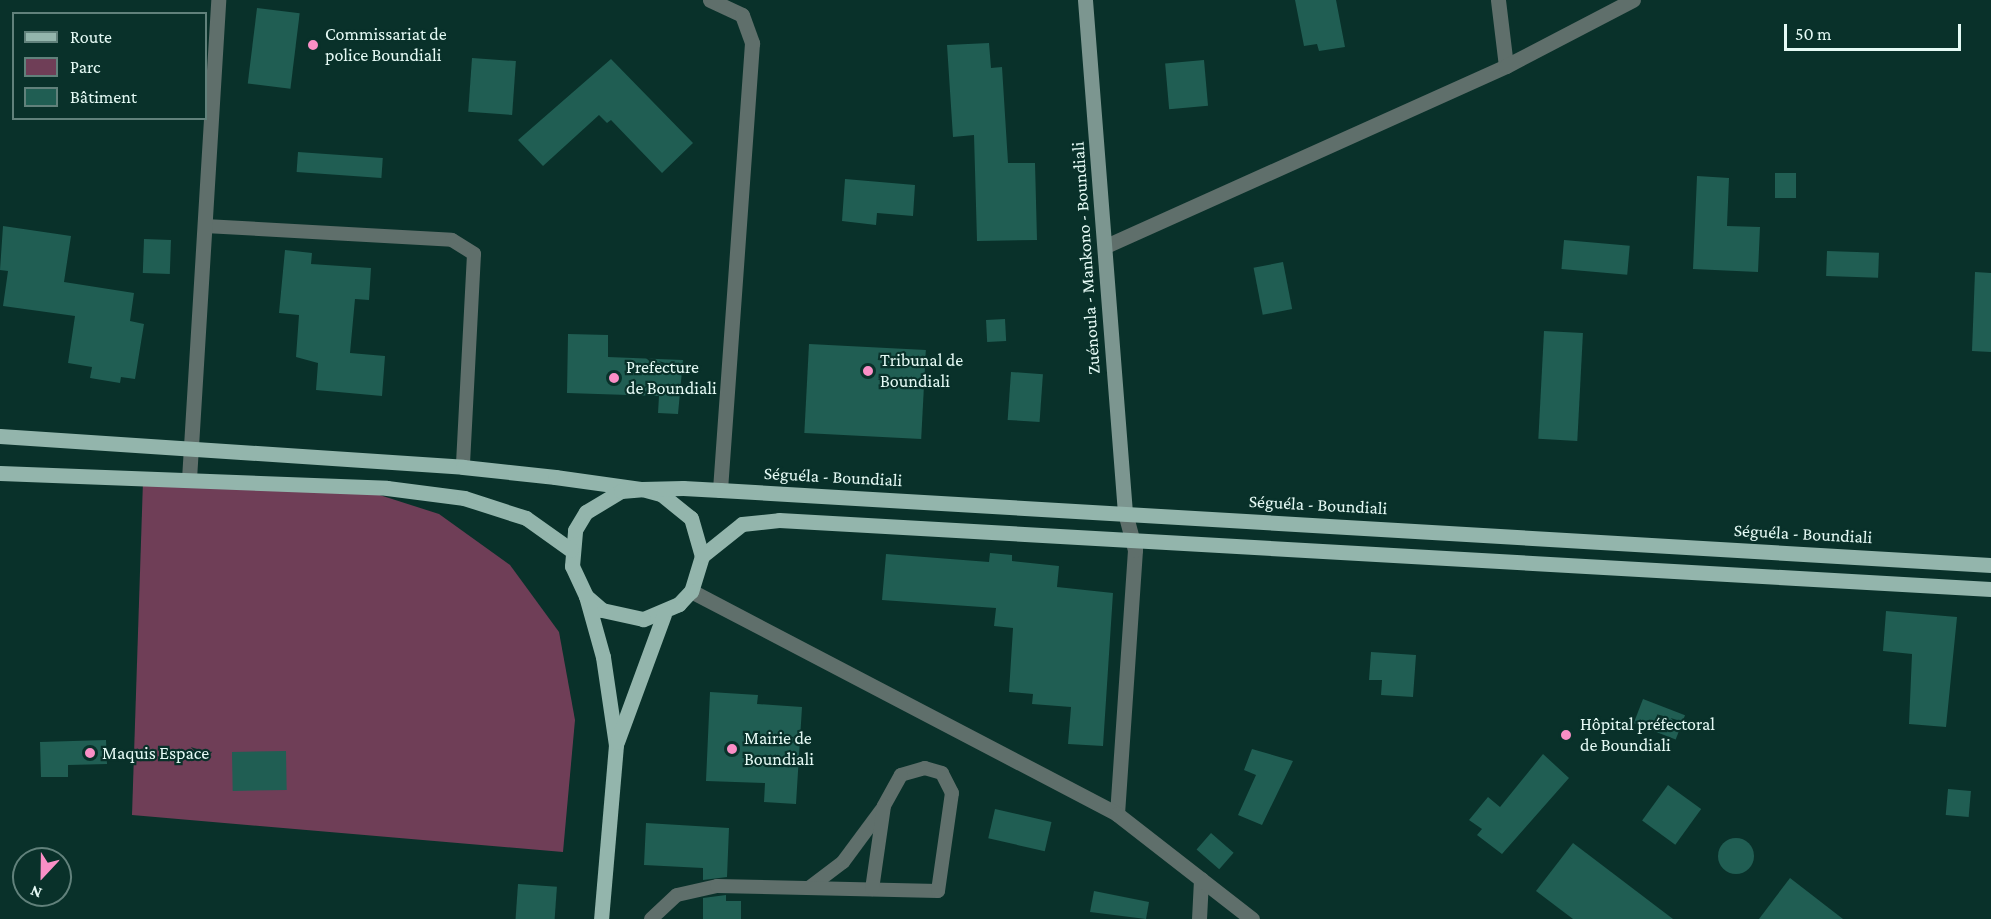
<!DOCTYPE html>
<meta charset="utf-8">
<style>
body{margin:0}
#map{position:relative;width:1991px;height:919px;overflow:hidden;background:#09312a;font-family:"Crimson Pro",serif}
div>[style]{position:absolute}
.green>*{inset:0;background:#6f3e57}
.building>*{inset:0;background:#205e53;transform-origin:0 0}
.round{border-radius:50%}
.service>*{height:14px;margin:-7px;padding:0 7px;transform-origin:7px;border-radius:7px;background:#5f6f6b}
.minor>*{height:15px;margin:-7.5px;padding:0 7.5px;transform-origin:7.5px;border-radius:7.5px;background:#5f6f6b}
.tertiary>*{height:15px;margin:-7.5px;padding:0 7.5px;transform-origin:7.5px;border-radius:7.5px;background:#5f6f6b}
.secondary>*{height:15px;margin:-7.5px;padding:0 7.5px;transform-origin:7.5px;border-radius:7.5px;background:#7c9690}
.primary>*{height:15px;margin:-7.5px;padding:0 7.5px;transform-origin:7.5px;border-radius:7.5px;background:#93b5ac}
.dots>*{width:16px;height:16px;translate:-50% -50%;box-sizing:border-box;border:3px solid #09312a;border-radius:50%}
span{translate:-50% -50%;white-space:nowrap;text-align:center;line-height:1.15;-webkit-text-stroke:4.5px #09312a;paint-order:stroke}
.poi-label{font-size:18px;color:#e5faf5}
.left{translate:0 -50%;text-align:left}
.street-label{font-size:18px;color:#e5faf5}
.legend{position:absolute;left:12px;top:12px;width:195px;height:108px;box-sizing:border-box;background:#09312a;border:2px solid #61817b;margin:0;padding:8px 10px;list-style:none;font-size:18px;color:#e5faf5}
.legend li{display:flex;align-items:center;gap:12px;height:30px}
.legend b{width:30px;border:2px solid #61817b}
.north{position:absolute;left:12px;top:847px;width:60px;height:60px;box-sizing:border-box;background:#09312a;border:2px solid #61817b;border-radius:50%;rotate:202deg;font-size:16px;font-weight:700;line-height:24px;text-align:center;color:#e5faf5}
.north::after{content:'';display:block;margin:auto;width:21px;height:27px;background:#fa8fc6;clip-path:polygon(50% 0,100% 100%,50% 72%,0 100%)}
.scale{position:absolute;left:1784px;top:24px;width:177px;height:27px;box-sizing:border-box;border:3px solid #e5faf5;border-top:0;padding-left:8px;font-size:18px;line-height:21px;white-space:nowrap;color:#e5faf5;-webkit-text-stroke:4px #09312a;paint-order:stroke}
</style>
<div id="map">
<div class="green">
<i style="clip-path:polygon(143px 481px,364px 490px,439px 514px,510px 565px,559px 632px,575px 720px,563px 852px,132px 815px)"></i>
</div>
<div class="building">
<i style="clip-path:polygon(1295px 0,1336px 0,1345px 47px,1319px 51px,1317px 44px,1304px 46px)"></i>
<i style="left:257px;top:8px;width:43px;height:76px;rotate:7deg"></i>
<i style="clip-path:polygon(989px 43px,991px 68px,1002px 67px,1008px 163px,1035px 163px,1037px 240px,977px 241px,974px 135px,953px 137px,947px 45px)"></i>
<i style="left:472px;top:58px;width:44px;height:54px;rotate:4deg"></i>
<i style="clip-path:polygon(611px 59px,693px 143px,662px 173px,611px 120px,607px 123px,599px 115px,543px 166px,518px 140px)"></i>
<i style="left:1204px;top:60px;width:46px;height:39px;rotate:85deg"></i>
<i style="left:298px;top:152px;width:85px;height:20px;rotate:4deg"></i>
<i style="left:1775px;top:173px;width:21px;height:25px"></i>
<i style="clip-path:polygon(1697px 176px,1729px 178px,1727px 226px,1760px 227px,1758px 272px,1693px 269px)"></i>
<i style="clip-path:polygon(845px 179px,915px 185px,913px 216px,877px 213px,876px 225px,842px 221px)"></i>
<i style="clip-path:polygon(3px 226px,71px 236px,64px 282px,134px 293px,130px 321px,144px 324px,135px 379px,121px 377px,120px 383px,90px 378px,92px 367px,68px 363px,75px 316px,3px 306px,8px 271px,0 270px)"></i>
<i style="left:144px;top:239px;width:27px;height:34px;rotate:2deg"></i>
<i style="left:1564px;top:240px;width:66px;height:29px;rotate:5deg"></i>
<i style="clip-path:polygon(285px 250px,312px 253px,311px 264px,371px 268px,369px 300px,355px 299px,350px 353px,385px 356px,382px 396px,316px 390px,318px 363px,296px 357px,299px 315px,279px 313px)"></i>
<i style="left:1827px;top:251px;width:52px;height:25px;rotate:2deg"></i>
<i style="left:1283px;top:262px;width:48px;height:30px;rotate:79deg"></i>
<i style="clip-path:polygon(1975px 272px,1991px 273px,1991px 352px,1972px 351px)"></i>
<i style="left:1005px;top:319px;width:22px;height:19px;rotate:87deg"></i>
<i style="left:1544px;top:331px;width:39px;height:108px;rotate:3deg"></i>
<i style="clip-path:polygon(568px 334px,608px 335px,608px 357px,683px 360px,678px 414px,658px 413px,659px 396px,567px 393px)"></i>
<i style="left:809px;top:344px;width:117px;height:89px;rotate:3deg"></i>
<i style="left:1011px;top:372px;width:32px;height:48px;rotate:4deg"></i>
<i style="clip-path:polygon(990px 553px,1012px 555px,1012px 561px,1059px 566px,1057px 587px,1113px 593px,1103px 746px,1068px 744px,1071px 707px,1032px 704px,1033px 694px,1009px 692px,1013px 628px,994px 626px,996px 608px,882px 600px,886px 554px,989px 562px)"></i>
<i style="clip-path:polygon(1886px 611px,1957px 617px,1946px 727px,1909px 724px,1912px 654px,1883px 651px)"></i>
<i style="clip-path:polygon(1371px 652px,1416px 655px,1413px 697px,1381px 695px,1382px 680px,1369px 680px)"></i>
<i style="clip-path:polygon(710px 692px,758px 695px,757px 704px,802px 707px,796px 804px,764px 802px,765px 783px,706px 781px)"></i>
<i style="left:1643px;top:699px;width:45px;height:26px;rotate:21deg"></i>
<i style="clip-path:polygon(106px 740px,107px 764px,68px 765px,68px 777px,41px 777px,40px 742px)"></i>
<i style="clip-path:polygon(1252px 749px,1293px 761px,1262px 825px,1238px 815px,1256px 775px,1244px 770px)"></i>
<i style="left:286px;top:751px;width:39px;height:54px;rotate:89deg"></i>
<i style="clip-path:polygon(1543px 754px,1569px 778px,1502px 854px,1477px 835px,1482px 829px,1469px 820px,1488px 797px,1500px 807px)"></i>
<i style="left:1668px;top:785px;width:41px;height:44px;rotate:36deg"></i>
<i style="left:1948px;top:789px;width:23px;height:26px;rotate:5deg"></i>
<i style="left:995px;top:809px;width:58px;height:30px;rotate:13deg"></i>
<i style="clip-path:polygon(646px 823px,729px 828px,727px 877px,703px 880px,703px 868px,644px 865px)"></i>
<i style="left:1211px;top:833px;width:30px;height:22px;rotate:41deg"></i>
<i class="round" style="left:1718px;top:838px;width:36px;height:36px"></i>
<i style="clip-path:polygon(1573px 843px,1673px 919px,1573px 919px,1536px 891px)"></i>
<i style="clip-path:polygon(1790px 878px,1843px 919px,1759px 919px)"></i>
<i style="left:518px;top:884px;width:39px;height:35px;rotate:4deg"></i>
<i style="clip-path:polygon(1094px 891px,1149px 902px,1146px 919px,1090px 912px)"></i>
<i style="clip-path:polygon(726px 895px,726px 901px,741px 901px,741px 919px,703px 919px,703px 898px)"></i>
</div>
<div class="service">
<i style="left:205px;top:226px;width:247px;rotate:3.2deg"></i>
<i style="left:452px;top:240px;width:26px;rotate:32deg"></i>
<i style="left:474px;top:254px;width:213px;rotate:93deg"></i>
<i style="left:810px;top:887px;width:41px;rotate:-37.1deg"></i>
<i style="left:843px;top:862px;width:67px;rotate:-53.5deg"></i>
<i style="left:651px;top:919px;width:35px;rotate:-43deg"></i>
<i style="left:677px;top:895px;width:41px;rotate:-12.7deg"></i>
<i style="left:717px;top:886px;width:221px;rotate:1.3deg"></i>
<i style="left:938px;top:891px;width:99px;rotate:-81.9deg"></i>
<i style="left:952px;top:793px;width:22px;rotate:-117deg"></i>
<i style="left:942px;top:773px;width:18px;rotate:-164deg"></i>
<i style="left:925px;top:768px;width:25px;rotate:164deg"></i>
<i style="left:901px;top:775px;width:35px;rotate:119deg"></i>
<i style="left:884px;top:806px;width:84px;rotate:98.2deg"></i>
</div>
<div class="minor">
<i style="left:710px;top:0;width:35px;rotate:25deg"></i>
<i style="left:742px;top:15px;width:30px;rotate:70deg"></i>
<i style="left:752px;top:43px;width:448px;rotate:94.1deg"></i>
<i style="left:1498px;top:0;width:66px;rotate:83.1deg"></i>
<i style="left:1108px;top:245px;width:436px;rotate:-24.2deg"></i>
<i style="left:1506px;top:66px;width:143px;rotate:-27.5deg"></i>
<i style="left:189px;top:479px;width:480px;rotate:-86.5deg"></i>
<i style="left:1117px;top:814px;width:265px;rotate:-86.1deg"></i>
<i style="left:1135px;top:550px;width:38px;rotate:-105deg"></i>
<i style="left:1199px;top:919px;width:40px;rotate:-87.1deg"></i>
</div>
<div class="tertiary">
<i style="left:691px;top:591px;width:481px;rotate:27.6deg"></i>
<i style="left:1117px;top:814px;width:171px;rotate:37.9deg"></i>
</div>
<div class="secondary">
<i style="left:1085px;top:0;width:515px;rotate:85.54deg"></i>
</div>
<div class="primary">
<i style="left:0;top:436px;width:464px;rotate:3.8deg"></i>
<i style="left:463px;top:467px;width:93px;rotate:6.2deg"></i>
<i style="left:555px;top:477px;width:88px;rotate:7.9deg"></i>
<i style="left:642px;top:489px;width:20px;rotate:15deg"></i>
<i style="left:661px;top:494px;width:38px;rotate:39deg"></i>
<i style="left:691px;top:518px;width:40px;rotate:74deg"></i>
<i style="left:702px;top:556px;width:37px;rotate:107deg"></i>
<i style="left:691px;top:591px;width:18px;rotate:133deg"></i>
<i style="left:679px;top:604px;width:39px;rotate:157deg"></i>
<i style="left:643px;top:619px;width:42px;rotate:-167.6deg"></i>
<i style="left:602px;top:610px;width:21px;rotate:-139deg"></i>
<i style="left:586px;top:596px;width:33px;rotate:-115deg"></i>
<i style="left:572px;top:566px;width:36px;rotate:-85deg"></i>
<i style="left:575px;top:530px;width:21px;rotate:-59deg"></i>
<i style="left:586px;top:512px;width:41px;rotate:-31deg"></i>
<i style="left:621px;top:491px;width:21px;rotate:-5deg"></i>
<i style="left:642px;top:489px;width:41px;rotate:-1.4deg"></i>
<i style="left:683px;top:488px;width:37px;rotate:3deg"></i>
<i style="left:720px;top:490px;width:1273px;rotate:3.38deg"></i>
<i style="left:0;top:473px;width:387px;rotate:2.2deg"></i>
<i style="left:387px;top:488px;width:78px;rotate:7.4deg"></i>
<i style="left:464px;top:498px;width:65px;rotate:17.9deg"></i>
<i style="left:526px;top:518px;width:55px;rotate:35.4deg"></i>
<i style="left:702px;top:556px;width:51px;rotate:-38.7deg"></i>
<i style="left:742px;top:524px;width:37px;rotate:-6deg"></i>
<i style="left:779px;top:520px;width:1214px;rotate:3.26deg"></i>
<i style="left:586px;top:596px;width:63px;rotate:74.4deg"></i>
<i style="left:603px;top:657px;width:89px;rotate:81.6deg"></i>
<i style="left:616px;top:745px;width:175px;rotate:94.9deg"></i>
<i style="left:617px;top:742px;width:136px;rotate:-69.8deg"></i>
</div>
<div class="dots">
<i style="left:313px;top:45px;background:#fa8fc6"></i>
<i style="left:868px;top:371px;background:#fa8fc6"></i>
<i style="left:614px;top:378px;background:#fa8fc6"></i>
<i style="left:1566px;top:735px;background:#fa8fc6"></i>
<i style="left:732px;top:749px;background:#fa8fc6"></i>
<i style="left:90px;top:753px;background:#fa8fc6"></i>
</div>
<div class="poi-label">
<span class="left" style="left:325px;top:45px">Commissariat de<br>police Boundiali</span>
<span class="left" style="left:880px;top:371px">Tribunal de<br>Boundiali</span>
<span class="left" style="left:626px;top:378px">Prefecture<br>de Boundiali</span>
<span class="left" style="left:1580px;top:735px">Hôpital préfectoral<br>de Boundiali</span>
<span class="left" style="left:744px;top:749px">Mairie de<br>Boundiali</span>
<span class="left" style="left:102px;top:753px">Maquis Espace</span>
</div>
<div class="street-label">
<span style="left:1086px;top:258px;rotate:-94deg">Zuénoula - Mankono - Boundiali</span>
<span style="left:833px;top:477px;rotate:3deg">Séguéla - Boundiali</span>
<span style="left:1318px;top:505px;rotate:3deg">Séguéla - Boundiali</span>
<span style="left:1803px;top:534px;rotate:3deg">Séguéla - Boundiali</span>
</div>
<ul class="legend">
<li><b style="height:8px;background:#93b5ac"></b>Route</li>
<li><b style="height:16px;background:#6f3e57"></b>Parc</li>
<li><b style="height:16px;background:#205e53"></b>Bâtiment</li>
</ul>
<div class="north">N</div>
<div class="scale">50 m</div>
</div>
